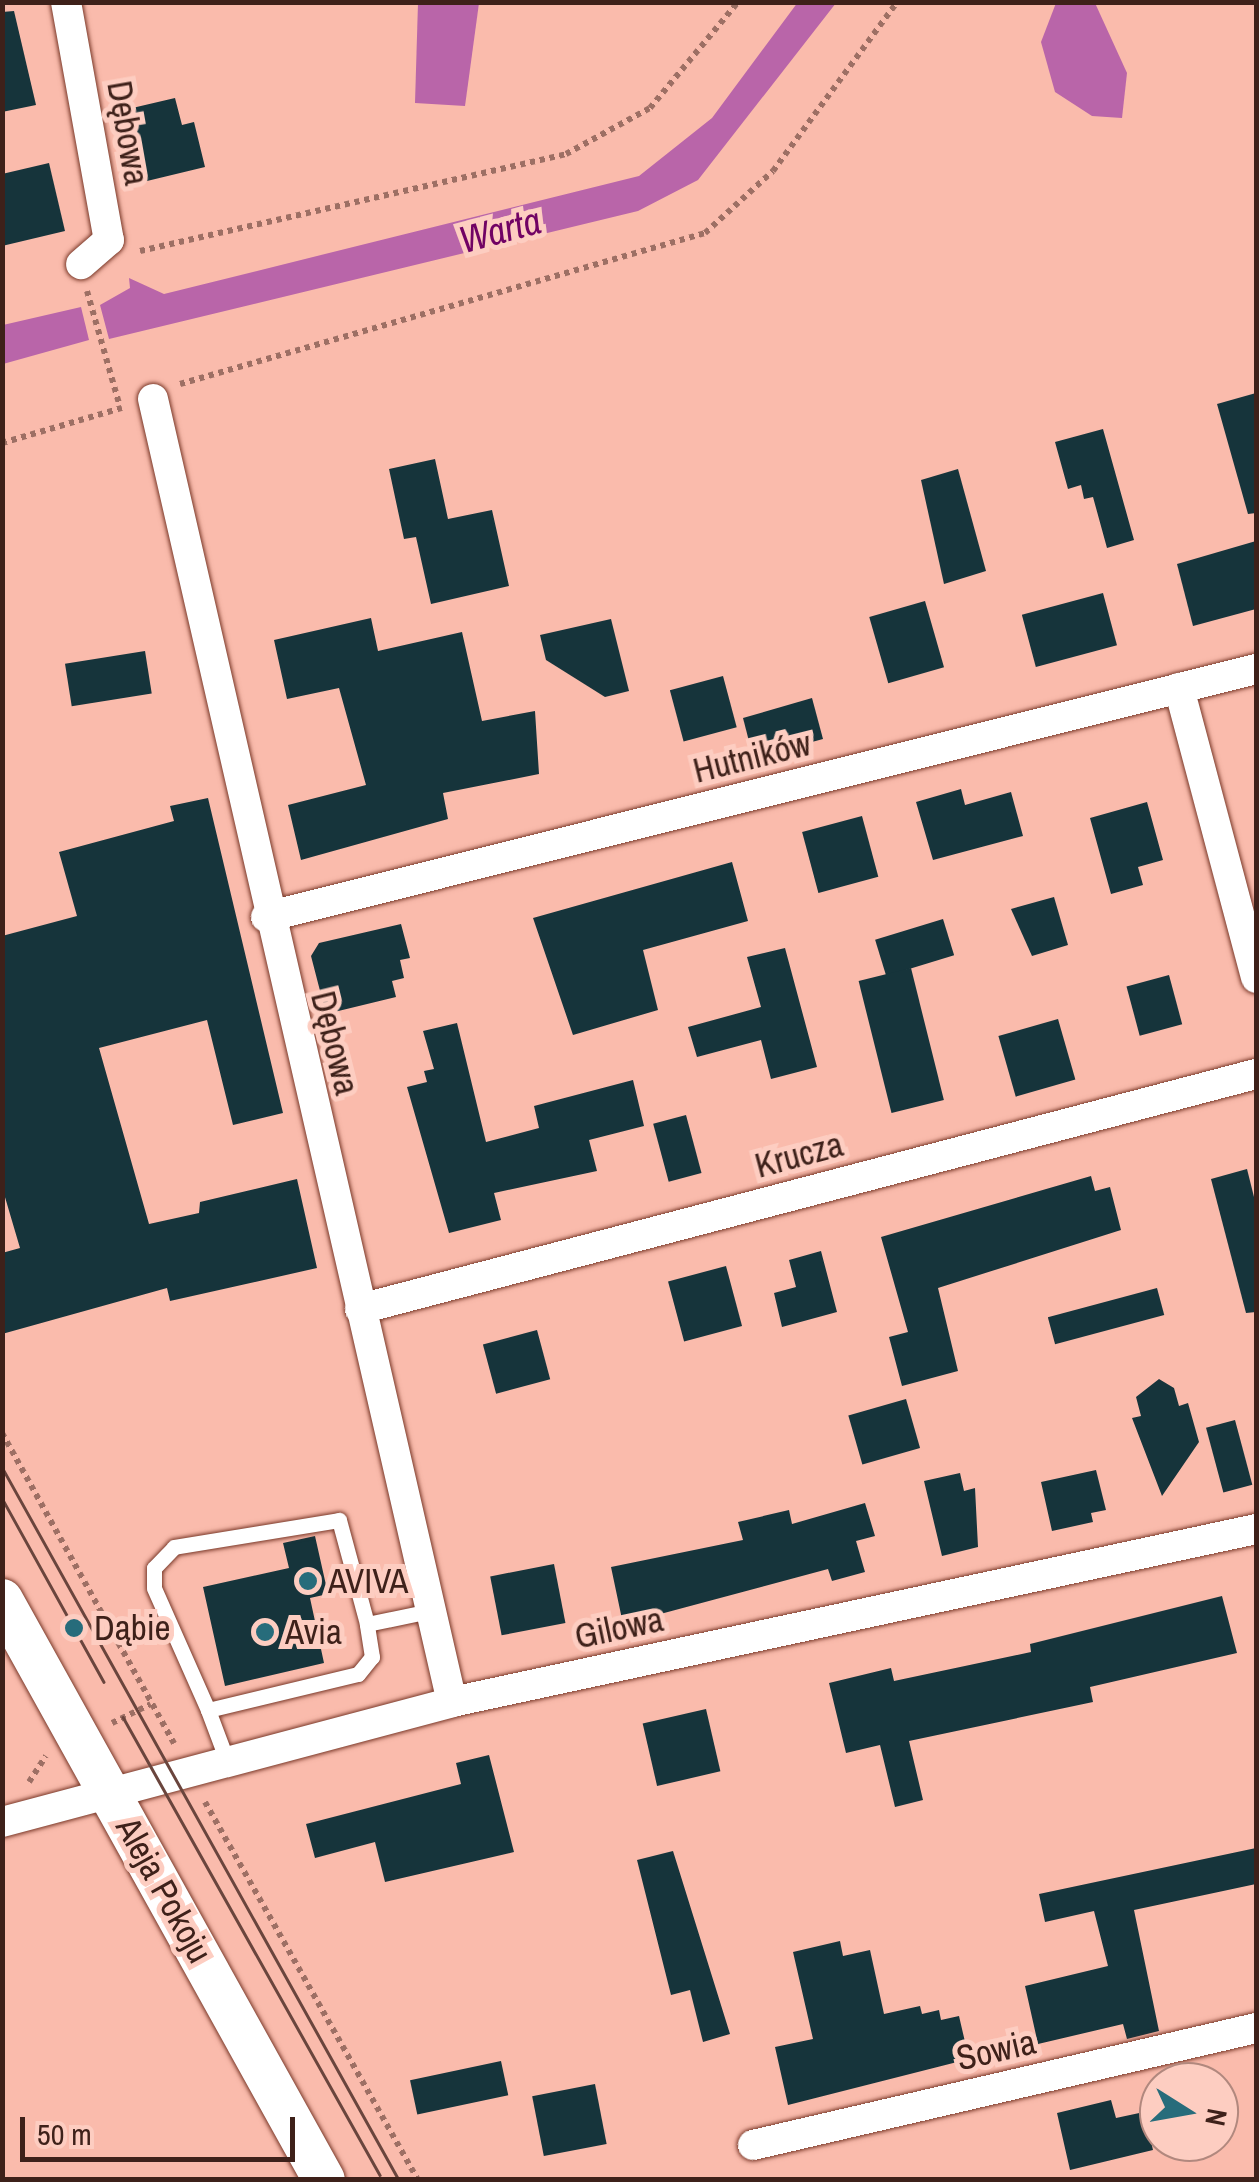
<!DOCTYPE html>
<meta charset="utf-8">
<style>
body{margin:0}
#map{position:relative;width:1259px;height:2182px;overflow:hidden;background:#fabbac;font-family:"Archivo Narrow",sans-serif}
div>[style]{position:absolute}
.water>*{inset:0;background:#b965a9}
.building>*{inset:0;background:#16343b;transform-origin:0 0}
.path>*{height:6px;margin-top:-3px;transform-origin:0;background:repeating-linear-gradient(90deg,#9d6f64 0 5px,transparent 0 10px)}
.roads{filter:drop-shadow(0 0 2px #7a3929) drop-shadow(0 0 2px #7a3929)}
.lane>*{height:15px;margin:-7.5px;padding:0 7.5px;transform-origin:7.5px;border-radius:7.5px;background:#fff}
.street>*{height:30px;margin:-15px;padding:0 15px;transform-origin:15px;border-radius:15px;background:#fff}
.secondary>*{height:42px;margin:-21px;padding:0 21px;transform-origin:21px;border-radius:21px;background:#fff}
.tram>*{height:2.5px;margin:-1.25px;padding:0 1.25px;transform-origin:1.25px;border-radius:1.25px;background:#6a453d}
.dots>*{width:28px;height:28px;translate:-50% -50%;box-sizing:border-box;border:5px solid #fdcdc1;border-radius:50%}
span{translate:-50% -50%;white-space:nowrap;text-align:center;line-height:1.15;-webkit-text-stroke:10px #fdcdc1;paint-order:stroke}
.street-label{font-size:35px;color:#3e211a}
.poi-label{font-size:35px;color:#3e211a}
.left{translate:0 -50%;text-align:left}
.water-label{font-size:38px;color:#710264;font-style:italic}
.frame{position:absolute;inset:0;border:5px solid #3e211a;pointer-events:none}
.north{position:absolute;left:1139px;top:2062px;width:100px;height:100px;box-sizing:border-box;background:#fdcdc1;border:2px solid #b1887e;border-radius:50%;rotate:101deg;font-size:28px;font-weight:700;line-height:40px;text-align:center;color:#3e211a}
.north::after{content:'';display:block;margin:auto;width:35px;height:45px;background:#276c7b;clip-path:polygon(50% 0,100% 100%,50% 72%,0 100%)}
.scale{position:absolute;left:20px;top:2117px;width:275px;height:45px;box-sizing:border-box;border:5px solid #3e211a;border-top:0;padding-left:12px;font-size:30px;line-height:35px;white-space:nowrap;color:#3e211a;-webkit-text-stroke:8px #fdcdc1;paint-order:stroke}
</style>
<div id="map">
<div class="water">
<i style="clip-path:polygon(798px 2px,836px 3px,698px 180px,638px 211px,109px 339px,100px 305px,130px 288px,129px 278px,164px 294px,639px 176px,712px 118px)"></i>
<i style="clip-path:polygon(418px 3px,479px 3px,465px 106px,415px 103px)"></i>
<i style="clip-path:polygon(1056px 3px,1095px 3px,1127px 73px,1122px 118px,1092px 116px,1055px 92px,1041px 42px)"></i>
<i style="clip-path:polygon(81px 307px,89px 340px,3px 364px,3px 325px)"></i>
</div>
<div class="building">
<i style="clip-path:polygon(14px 11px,36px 105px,2px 112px,2px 12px)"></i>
<i style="clip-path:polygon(175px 98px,182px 125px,194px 122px,205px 167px,147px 181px,128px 109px)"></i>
<i style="clip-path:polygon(49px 163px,65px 231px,2px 246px,2px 174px)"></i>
<i style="clip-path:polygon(1256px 393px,1256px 513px,1248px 514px,1217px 404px)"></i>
<i style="clip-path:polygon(1103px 429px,1134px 540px,1107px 548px,1093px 497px,1084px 499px,1081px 485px,1068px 489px,1055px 442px)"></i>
<i style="clip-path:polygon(435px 459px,448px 519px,492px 510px,509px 586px,431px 604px,416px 537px,404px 539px,389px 469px)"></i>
<i style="clip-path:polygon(958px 469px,986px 571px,944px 584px,921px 480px)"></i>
<i style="clip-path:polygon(1256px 541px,1256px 609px,1193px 626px,1177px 564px)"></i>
<i style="left:1103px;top:593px;width:54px;height:84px;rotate:75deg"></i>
<i style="left:925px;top:601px;width:69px;height:58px;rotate:74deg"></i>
<i style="clip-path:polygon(371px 618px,378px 651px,462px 632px,482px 721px,535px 711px,539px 774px,443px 793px,448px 819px,301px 860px,288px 805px,366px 785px,339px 688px,287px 699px,274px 640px)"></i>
<i style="clip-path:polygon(611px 619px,629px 691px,605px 697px,546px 660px,540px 635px)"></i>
<i style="left:145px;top:651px;width:43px;height:81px;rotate:81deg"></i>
<i style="left:723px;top:676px;width:53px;height:55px;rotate:75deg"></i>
<i style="clip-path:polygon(812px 698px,823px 739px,764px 755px,751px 749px,743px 718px)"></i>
<i style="clip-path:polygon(961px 789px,965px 805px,1011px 792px,1023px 836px,933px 860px,916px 802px)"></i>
<i style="clip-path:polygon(208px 798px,283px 1113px,233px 1125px,207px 1020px,99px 1048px,149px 1224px,199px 1213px,200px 1202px,297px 1179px,317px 1268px,170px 1301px,167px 1288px,2px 1334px,2px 1253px,20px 1248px,2px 1187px,2px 936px,77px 916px,59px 852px,174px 821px,170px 806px)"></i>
<i style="clip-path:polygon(1147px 802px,1163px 860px,1138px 867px,1143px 885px,1111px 894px,1090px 818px)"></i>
<i style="left:862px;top:816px;width:63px;height:62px;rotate:75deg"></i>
<i style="clip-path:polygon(732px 862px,748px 921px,643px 950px,658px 1010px,573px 1035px,533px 918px)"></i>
<i style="clip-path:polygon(1054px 897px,1068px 945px,1032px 956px,1011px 909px)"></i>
<i style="left:943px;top:919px;width:38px;height:71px;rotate:73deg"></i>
<i style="clip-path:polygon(401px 924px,410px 958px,400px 960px,404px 978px,392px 981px,396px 997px,326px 1014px,311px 956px,319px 943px)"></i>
<i style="clip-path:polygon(785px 948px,817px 1067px,771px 1079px,761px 1040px,697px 1057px,688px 1027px,761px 1007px,747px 957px)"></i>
<i style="left:911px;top:968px;width:136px;height:54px;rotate:76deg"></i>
<i style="left:1169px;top:975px;width:51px;height:44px;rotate:75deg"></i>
<i style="left:1058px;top:1019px;width:63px;height:62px;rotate:74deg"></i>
<i style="clip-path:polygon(457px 1023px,486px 1142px,539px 1128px,534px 1106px,633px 1080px,644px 1126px,589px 1140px,597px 1171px,494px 1193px,501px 1220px,449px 1233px,407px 1087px,427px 1082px,424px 1071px,434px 1069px,423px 1031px)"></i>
<i style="left:686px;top:1115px;width:60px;height:34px;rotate:75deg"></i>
<i style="clip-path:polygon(1247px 1169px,1256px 1205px,1256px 1312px,1246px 1313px,1211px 1179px)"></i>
<i style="clip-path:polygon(1091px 1176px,1095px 1191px,1110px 1187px,1121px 1230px,938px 1288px,958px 1371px,902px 1386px,889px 1337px,908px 1332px,881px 1237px)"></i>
<i style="clip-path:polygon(821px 1251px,837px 1312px,782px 1327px,774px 1293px,796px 1287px,789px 1260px)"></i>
<i style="left:726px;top:1266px;width:62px;height:60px;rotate:75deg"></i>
<i style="left:1157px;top:1288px;width:28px;height:113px;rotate:75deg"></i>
<i style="left:537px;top:1330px;width:51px;height:56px;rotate:75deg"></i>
<i style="clip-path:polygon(1159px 1379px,1174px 1388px,1179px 1406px,1188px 1403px,1199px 1442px,1162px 1496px,1132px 1418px,1141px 1416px,1136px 1397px)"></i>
<i style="left:906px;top:1399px;width:51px;height:60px;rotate:74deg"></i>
<i style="left:1235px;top:1420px;width:67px;height:30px;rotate:75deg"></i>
<i style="clip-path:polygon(1096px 1470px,1106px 1510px,1091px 1513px,1093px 1522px,1052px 1531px,1041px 1482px)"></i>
<i style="clip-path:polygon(960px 1473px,964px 1491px,975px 1488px,978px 1547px,942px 1556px,924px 1481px)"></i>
<i style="clip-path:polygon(865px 1503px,875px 1536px,856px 1541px,865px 1572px,832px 1581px,828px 1569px,623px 1624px,611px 1567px,743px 1540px,738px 1522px,789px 1510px,792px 1524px)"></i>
<i style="clip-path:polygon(315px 1536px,328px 1594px,310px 1598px,324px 1663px,225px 1686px,203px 1587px,289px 1568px,283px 1543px)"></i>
<i style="left:554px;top:1564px;width:60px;height:65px;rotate:79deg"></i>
<i style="clip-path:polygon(1222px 1596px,1237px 1653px,1090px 1687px,1093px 1702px,909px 1741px,923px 1800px,895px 1807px,880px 1745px,846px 1753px,829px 1683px,891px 1668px,894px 1681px,1031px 1652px,1030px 1644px)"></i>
<i style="left:706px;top:1709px;width:64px;height:65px;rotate:77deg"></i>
<i style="clip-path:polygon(489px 1755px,514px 1852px,385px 1882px,375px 1842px,315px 1858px,306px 1824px,461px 1784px,456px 1763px)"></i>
<i style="clip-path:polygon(1256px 1848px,1256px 1884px,1134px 1910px,1159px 2031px,1127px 2039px,1123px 2024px,1038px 2044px,1025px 1986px,1108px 1966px,1094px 1911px,1045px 1922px,1039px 1894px)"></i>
<i style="clip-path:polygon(673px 1851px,730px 2034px,703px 2042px,690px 1990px,671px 1995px,637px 1860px)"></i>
<i style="clip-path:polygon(840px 1941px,843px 1956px,870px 1950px,884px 2014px,920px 2006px,922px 2014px,939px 2010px,941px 2020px,959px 2016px,969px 2059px,788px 2105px,775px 2047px,813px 2039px,793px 1952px)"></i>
<i style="left:501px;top:2061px;width:35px;height:93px;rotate:78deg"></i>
<i style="left:595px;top:2084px;width:61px;height:64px;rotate:79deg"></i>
<i style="clip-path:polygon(1111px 2100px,1116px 2118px,1144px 2112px,1153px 2150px,1070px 2170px,1057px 2113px)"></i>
</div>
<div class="path">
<i style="left:140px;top:251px;width:437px;rotate:-12.8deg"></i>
<i style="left:566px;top:154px;width:96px;rotate:-28.7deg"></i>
<i style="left:650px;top:108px;width:138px;rotate:-50.3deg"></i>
<i style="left:87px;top:291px;width:116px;rotate:74.1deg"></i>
<i style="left:180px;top:384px;width:546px;rotate:-16.05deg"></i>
<i style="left:705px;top:233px;width:92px;rotate:-42.4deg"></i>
<i style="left:773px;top:171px;width:210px;rotate:-53.7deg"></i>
<i style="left:2px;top:443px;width:125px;rotate:-16.3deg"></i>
<i style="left:2px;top:1433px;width:355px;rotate:61deg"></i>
<i style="left:112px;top:1723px;width:43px;rotate:-26deg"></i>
<i style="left:29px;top:1782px;width:31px;rotate:-57deg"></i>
<i style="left:205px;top:1802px;width:434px;rotate:60.6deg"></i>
</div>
<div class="roads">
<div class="lane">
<i style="left:208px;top:1710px;width:133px;rotate:-113.9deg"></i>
<i style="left:154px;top:1588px;width:20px;rotate:-90deg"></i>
<i style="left:154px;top:1568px;width:29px;rotate:-46deg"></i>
<i style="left:174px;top:1547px;width:167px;rotate:-9.3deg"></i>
<i style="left:339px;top:1520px;width:108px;rotate:74.9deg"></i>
<i style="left:226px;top:1758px;width:51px;rotate:-110.6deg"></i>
<i style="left:208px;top:1710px;width:154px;rotate:-13.5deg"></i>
<i style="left:358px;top:1674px;width:22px;rotate:-51deg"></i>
<i style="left:372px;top:1657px;width:33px;rotate:-99deg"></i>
<i style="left:367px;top:1624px;width:64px;rotate:-11.7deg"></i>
</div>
<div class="street">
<i style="left:66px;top:2px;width:242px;rotate:79.8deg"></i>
<i style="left:109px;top:240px;width:37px;rotate:139deg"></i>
<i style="left:153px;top:399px;width:1337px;rotate:77.08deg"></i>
<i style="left:1179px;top:688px;width:300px;rotate:75.1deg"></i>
<i style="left:266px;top:917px;width:1021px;rotate:-14.06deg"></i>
<i style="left:360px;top:1309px;width:926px;rotate:-14.7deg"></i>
<i style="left:2px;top:1822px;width:466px;rotate:-14.9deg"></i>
<i style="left:452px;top:1702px;width:822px;rotate:-12.14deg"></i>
<i style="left:753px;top:2145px;width:516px;rotate:-13.09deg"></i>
</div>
<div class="secondary">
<i style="left:2px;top:1600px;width:663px;rotate:60.96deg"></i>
</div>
</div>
<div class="tram">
<i style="left:2px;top:1467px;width:816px;rotate:60.89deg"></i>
<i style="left:2px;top:1498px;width:210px;rotate:61deg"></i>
<i style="left:123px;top:1717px;width:525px;rotate:60.7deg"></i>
</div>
<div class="dots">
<i style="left:308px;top:1581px;background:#276c7b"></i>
<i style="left:74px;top:1628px;background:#276c7b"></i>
<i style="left:265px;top:1632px;background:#276c7b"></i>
</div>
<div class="street-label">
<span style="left:128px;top:133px;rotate:80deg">Dębowa</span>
<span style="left:752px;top:757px;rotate:-14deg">Hutników</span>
<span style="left:335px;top:1043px;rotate:76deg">Dębowa</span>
<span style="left:799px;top:1155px;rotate:-15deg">Krucza</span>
<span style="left:619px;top:1628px;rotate:-12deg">Gilowa</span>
<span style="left:164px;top:1890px;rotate:61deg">Aleja Pokoju</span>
<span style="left:996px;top:2050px;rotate:-13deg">Sowia</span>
</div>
<div class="poi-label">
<span class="left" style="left:328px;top:1581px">AVIVA</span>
<span class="left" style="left:94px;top:1628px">Dąbie</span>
<span class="left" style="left:285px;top:1632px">Avia</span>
</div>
<div class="water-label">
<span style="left:500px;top:230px;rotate:-15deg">Warta</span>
</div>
<div class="frame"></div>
<div class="north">N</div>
<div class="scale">50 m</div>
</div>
